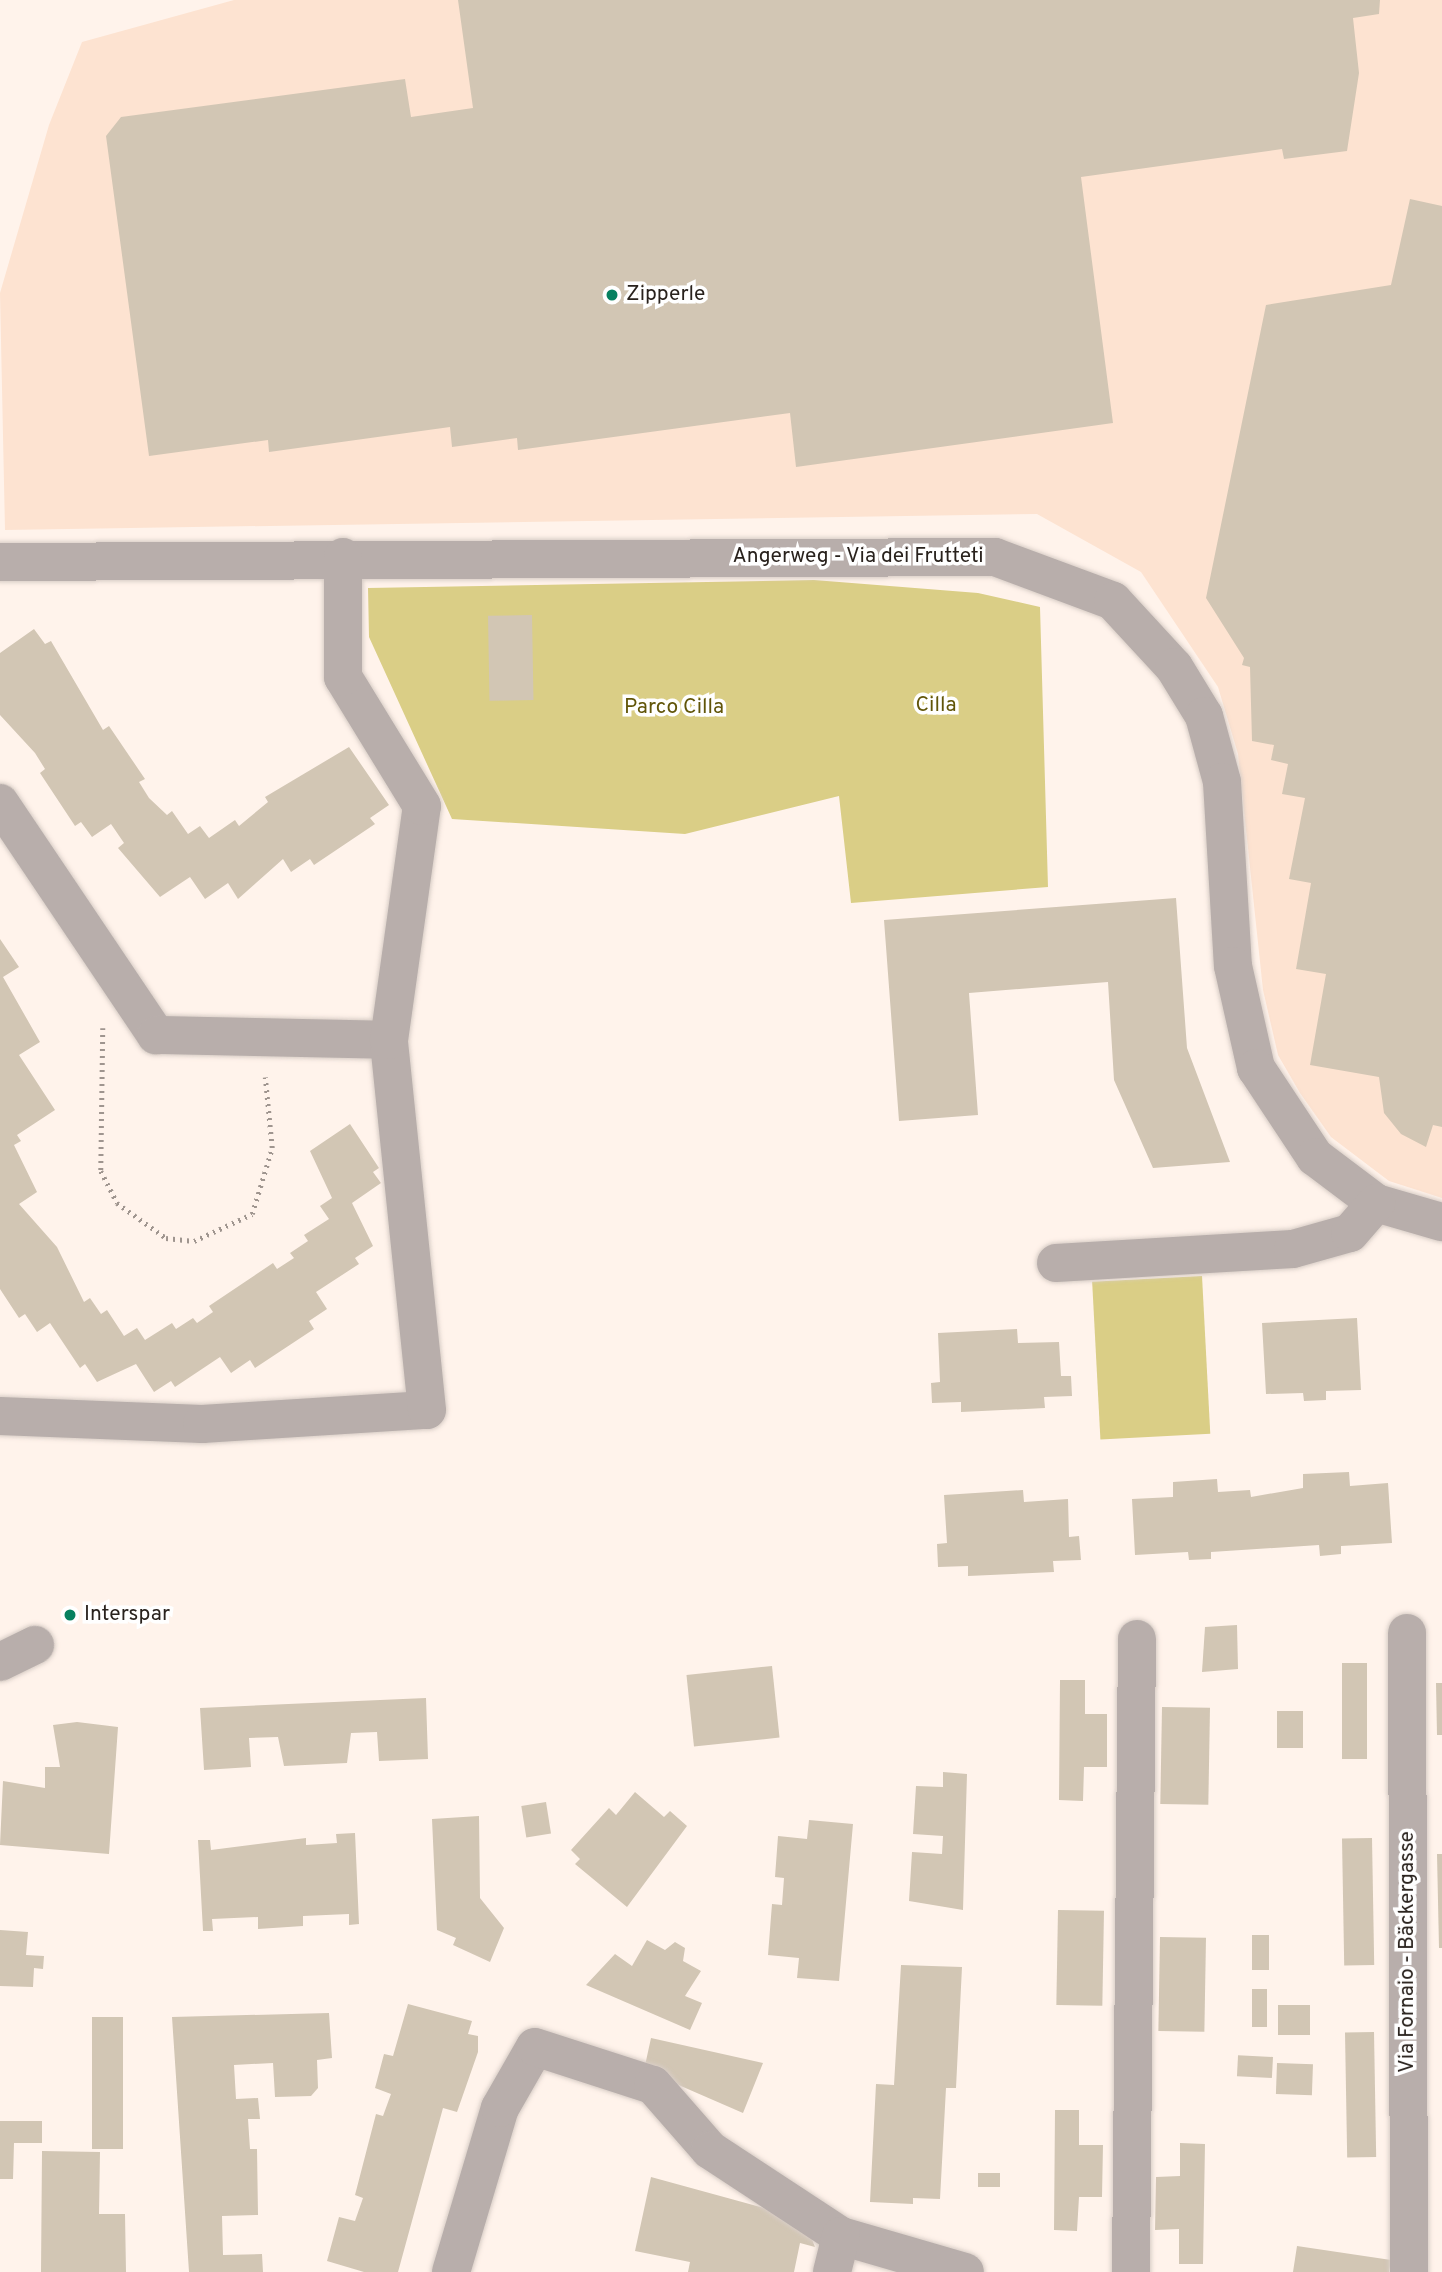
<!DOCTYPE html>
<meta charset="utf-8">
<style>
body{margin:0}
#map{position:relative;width:1442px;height:2272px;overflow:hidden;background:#fff3eb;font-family:Overpass,sans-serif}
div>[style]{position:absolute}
.built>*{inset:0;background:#fde3d1}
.green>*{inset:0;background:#dace86;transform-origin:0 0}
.building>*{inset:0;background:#d2c6b4;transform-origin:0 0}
.path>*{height:4.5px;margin-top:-2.25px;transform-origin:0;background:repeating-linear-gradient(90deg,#9f958f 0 2px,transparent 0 7px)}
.roads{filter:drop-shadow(0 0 2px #d8cdc6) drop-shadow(0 0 2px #d8cdc6)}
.minor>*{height:38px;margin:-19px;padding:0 19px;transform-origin:19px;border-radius:19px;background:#b8aeab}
.dots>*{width:19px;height:19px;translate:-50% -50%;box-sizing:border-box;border:4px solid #fff;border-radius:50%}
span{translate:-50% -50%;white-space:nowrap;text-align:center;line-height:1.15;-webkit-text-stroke:7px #fff;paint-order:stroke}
.poi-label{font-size:21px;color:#29221d}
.left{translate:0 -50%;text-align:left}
.street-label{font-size:21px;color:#29221d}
.park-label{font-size:21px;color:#615509}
</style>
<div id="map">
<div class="built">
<i style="clip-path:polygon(234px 0,1442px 0,1442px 1198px,1389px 1181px,1331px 1137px,1300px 1093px,1278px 1055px,1263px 990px,1238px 754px,1218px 687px,1141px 572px,1037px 514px,5px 530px,0 293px,49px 125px,82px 42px)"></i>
</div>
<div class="green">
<i style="clip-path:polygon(814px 580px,978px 593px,1040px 607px,1048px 887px,851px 903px,839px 796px,685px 834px,452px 819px,369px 637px,368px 588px)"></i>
<i style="left:1202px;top:1276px;width:158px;height:110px;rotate:87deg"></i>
</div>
<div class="building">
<i style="clip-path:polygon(458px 0,1380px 0,1379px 14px,1353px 18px,1359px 73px,1347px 151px,1284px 159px,1282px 149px,1081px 177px,1113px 423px,796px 467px,790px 413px,518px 450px,517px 438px,452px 447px,450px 427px,269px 452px,268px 440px,149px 456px,106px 136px,121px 117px,405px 79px,411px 117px,473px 108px)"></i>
<i style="clip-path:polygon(1410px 199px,1442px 206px,1442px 1127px,1433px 1125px,1426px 1147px,1401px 1134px,1384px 1113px,1379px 1077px,1310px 1065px,1326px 974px,1296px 969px,1311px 883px,1289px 879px,1305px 798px,1282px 794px,1288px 764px,1271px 760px,1274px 745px,1252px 741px,1250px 667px,1242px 665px,1244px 658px,1206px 598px,1266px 305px,1391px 285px)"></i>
<i style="left:532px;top:615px;width:85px;height:44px;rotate:89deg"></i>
<i style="clip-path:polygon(34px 629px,45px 644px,51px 641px,103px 730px,109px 726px,145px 779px,139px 782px,149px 798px,167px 815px,172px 811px,188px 834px,200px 826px,209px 838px,235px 820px,239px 826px,268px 802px,265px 797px,349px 747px,389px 805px,370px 818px,375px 824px,314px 865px,310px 859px,291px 872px,283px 859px,238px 899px,228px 883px,205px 899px,190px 877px,160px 897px,118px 848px,124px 843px,111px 824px,92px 837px,81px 822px,75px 826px,40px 773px,45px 769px,35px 753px,0 715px,0 653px)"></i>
<i style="clip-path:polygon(1176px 898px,1187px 1048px,1230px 1162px,1153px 1168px,1114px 1080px,1108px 982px,969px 993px,978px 1115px,899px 1121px,884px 920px)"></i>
<i style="clip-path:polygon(0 939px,19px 967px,3px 977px,40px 1042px,19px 1055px,55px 1110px,17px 1135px,21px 1141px,14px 1145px,37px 1192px,19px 1204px,57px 1247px,84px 1302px,90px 1298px,101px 1314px,107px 1310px,124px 1336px,137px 1328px,145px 1340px,172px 1323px,176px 1329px,193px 1318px,197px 1323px,213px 1312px,209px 1306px,273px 1263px,277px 1269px,294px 1258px,290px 1253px,308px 1241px,304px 1235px,329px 1219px,320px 1206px,332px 1198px,310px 1151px,350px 1124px,379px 1168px,373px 1172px,381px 1183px,352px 1203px,373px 1246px,355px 1258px,359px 1264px,316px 1292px,327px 1309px,309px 1321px,314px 1329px,255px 1368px,250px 1360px,231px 1373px,220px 1357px,175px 1387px,171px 1381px,154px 1392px,136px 1364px,97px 1382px,85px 1364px,80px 1368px,50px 1323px,37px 1332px,25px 1314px,19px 1318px,0 1289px)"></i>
<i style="clip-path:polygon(1357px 1318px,1361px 1390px,1326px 1391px,1326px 1400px,1304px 1401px,1303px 1393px,1266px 1394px,1262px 1323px)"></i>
<i style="clip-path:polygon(1017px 1329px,1018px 1343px,1059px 1342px,1061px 1376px,1071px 1376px,1072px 1396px,1044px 1397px,1045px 1408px,961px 1412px,961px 1402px,932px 1403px,931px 1383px,940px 1382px,938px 1333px)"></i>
<i style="clip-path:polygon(1349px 1472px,1350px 1486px,1388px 1483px,1392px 1543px,1341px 1546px,1341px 1554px,1320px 1556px,1319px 1545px,1211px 1552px,1211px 1559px,1189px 1560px,1188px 1552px,1135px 1555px,1132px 1499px,1173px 1497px,1173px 1482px,1217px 1479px,1218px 1492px,1250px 1490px,1251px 1497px,1303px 1488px,1303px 1474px)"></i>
<i style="clip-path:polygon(1023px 1490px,1024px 1502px,1068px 1499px,1069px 1537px,1079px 1536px,1081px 1560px,1053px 1561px,1054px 1572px,968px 1576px,968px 1566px,938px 1567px,937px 1544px,947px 1543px,944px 1495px)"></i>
<i style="clip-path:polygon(1237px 1625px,1238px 1669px,1202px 1672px,1205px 1627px)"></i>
<i style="left:1342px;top:1663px;width:25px;height:96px"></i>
<i style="left:772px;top:1666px;width:72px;height:86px;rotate:84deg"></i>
<i style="clip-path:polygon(1060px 1680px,1085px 1680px,1085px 1714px,1107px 1714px,1107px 1767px,1084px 1767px,1083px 1801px,1059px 1800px)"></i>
<i style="clip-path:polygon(1436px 1683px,1442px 1683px,1442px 1735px,1437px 1735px)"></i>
<i style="clip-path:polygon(426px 1698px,428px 1759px,379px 1761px,377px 1732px,351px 1733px,347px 1763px,284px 1766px,278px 1737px,249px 1738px,251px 1767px,204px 1770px,200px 1708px)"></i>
<i style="left:1162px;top:1707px;width:48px;height:97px;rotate:1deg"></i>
<i style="left:1303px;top:1711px;width:37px;height:26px;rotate:90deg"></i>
<i style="clip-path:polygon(77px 1722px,118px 1727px,109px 1854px,0 1845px,3px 1781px,45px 1788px,45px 1767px,60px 1767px,53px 1725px)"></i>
<i style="clip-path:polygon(943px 1772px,967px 1774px,963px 1910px,909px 1901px,912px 1852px,942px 1854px,943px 1836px,913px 1834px,916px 1786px,943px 1787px)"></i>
<i style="clip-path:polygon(635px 1792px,664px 1817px,670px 1811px,687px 1826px,627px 1907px,575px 1864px,580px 1859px,571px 1850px,609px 1808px,616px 1815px)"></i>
<i style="left:546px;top:1802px;width:32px;height:25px;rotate:81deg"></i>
<i style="clip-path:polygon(479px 1816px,480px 1898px,504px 1928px,490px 1962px,453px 1945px,456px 1938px,437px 1930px,432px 1819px)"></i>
<i style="clip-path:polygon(809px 1820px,853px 1824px,839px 1981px,797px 1978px,799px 1958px,768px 1955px,772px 1904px,782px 1905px,784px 1878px,775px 1877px,778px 1836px,807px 1839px)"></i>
<i style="clip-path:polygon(355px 1833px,359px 1924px,349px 1925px,349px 1914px,303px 1916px,303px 1926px,258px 1929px,258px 1917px,212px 1919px,213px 1931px,203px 1931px,198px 1840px,210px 1840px,211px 1850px,306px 1838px,306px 1845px,337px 1843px,336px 1834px)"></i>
<i style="left:1372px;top:1838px;width:127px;height:30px;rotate:89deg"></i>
<i style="clip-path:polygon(1437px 1854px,1442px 1854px,1442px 1948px,1439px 1948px)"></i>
<i style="left:1058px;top:1910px;width:46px;height:95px;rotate:1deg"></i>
<i style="clip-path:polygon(0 1930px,28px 1932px,26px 1955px,44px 1956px,43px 1969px,34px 1968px,33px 1987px,0 1986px)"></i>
<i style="left:1252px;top:1935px;width:17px;height:35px"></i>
<i style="left:1160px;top:1937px;width:46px;height:94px;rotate:1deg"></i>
<i style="clip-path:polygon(647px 1940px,665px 1950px,675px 1942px,685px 1948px,683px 1961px,701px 1971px,685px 1996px,702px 2003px,690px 2030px,586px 1985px,615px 1954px,632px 1966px)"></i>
<i style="clip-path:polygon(901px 1965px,962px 1967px,956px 2088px,946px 2088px,940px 2199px,913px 2198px,913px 2204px,870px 2202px,876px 2084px,894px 2085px)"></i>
<i style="left:1252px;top:1989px;width:15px;height:38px"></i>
<i style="clip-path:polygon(408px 2004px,472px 2021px,468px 2034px,478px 2036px,478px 2052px,457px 2112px,443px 2108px,398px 2272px,364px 2272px,327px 2261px,339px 2217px,355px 2221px,363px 2198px,355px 2195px,376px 2114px,383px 2116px,391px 2094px,375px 2088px,384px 2054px,393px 2056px)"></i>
<i style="left:1310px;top:2005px;width:30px;height:32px;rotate:90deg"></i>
<i style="clip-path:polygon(329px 2013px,332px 2058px,317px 2060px,318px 2088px,311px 2096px,275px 2097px,273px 2063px,234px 2065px,236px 2099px,258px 2098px,260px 2119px,248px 2119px,250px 2149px,257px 2149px,258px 2215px,222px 2216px,223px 2255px,262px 2254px,263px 2272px,189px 2272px,172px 2017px)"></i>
<i style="left:92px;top:2017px;width:31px;height:132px"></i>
<i style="left:1374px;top:2032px;width:125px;height:29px;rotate:89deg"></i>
<i style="clip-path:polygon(651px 2038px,763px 2063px,743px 2113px,644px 2070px)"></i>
<i style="left:1273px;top:2057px;width:21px;height:35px;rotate:93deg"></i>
<i style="left:1277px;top:2063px;width:36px;height:31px;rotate:2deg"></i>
<i style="clip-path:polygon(1055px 2110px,1079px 2110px,1079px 2145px,1103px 2145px,1102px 2197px,1079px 2197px,1077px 2231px,1054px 2230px)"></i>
<i style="clip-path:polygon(0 2121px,42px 2121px,42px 2143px,14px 2143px,13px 2179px,0 2179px)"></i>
<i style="clip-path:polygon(1180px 2143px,1205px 2144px,1203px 2264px,1179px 2264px,1179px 2229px,1155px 2230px,1156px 2177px,1180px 2176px)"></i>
<i style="clip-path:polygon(42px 2151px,100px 2152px,99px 2214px,125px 2214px,126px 2272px,41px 2272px)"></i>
<i style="left:978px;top:2173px;width:22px;height:14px"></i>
<i style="clip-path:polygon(651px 2177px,804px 2219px,815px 2247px,800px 2243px,794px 2272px,688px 2272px,690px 2262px,635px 2251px)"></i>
<i style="clip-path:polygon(1297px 2246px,1391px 2260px,1389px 2272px,1293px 2272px)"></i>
</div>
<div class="path">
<i style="left:103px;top:1028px;width:143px;rotate:90.8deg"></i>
<i style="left:101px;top:1171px;width:36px;rotate:63deg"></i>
<i style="left:117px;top:1203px;width:60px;rotate:35.5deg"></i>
<i style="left:166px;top:1238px;width:28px;rotate:6deg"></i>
<i style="left:194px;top:1241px;width:64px;rotate:-25deg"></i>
<i style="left:252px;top:1214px;width:69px;rotate:-73.1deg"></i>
<i style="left:272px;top:1148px;width:71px;rotate:-95.6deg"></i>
</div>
<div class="roads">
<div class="minor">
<i style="left:0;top:562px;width:995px;rotate:-0.29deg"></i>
<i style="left:995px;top:557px;width:126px;rotate:20.4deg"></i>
<i style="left:1113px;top:601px;width:90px;rotate:47.3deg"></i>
<i style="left:1174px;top:667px;width:57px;rotate:58.5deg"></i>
<i style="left:1204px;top:716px;width:68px;rotate:74.7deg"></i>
<i style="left:1222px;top:782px;width:184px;rotate:86.6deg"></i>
<i style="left:1233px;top:966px;width:105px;rotate:77.3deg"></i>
<i style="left:1256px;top:1068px;width:107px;rotate:56.5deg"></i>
<i style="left:1315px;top:1157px;width:76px;rotate:37deg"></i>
<i style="left:1376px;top:1203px;width:69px;rotate:16.1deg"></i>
<i style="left:0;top:803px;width:280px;rotate:56.1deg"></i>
<i style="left:156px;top:1035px;width:233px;rotate:1.2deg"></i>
<i style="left:1056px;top:1263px;width:237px;rotate:-3.4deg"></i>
<i style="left:1293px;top:1249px;width:59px;rotate:-15.7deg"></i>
<i style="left:1350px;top:1233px;width:40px;rotate:-49deg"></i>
<i style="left:0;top:1416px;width:202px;rotate:2.3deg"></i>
<i style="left:202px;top:1424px;width:225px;rotate:-3.6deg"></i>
<i style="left:427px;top:1410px;width:372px;rotate:-95.9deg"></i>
<i style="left:389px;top:1040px;width:236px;rotate:-82deg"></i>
<i style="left:422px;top:806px;width:151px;rotate:-121.5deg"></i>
<i style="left:343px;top:677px;width:120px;rotate:-90deg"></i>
<i style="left:1407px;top:1633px;width:639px;rotate:89.82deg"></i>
<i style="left:0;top:1662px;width:39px;rotate:-26deg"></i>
<i style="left:451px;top:2272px;width:171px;rotate:-73.4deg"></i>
<i style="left:500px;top:2108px;width:70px;rotate:-60.2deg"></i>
<i style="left:535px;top:2047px;width:124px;rotate:17.9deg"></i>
<i style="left:653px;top:2085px;width:86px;rotate:48.8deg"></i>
<i style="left:710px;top:2150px;width:157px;rotate:33.3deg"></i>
<i style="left:841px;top:2236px;width:129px;rotate:16.2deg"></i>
<i style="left:832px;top:2272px;width:37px;rotate:-76deg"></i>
<i style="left:1131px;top:2272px;width:633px;rotate:-89.46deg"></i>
</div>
</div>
<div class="dots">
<i style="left:612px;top:295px;background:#078160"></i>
<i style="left:70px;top:1615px;background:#078160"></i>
</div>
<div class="poi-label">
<span class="left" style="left:626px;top:295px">Zipperle</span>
<span class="left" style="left:84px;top:1615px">Interspar</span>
</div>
<div class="street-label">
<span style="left:858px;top:557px">Angerweg - Via dei Frutteti</span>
<span style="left:1408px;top:1952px;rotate:-90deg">Via Fornaio - Bäckergasse</span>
</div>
<div class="park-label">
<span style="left:936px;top:706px">Cilla</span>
<span style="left:674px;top:708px">Parco Cilla</span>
</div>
</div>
